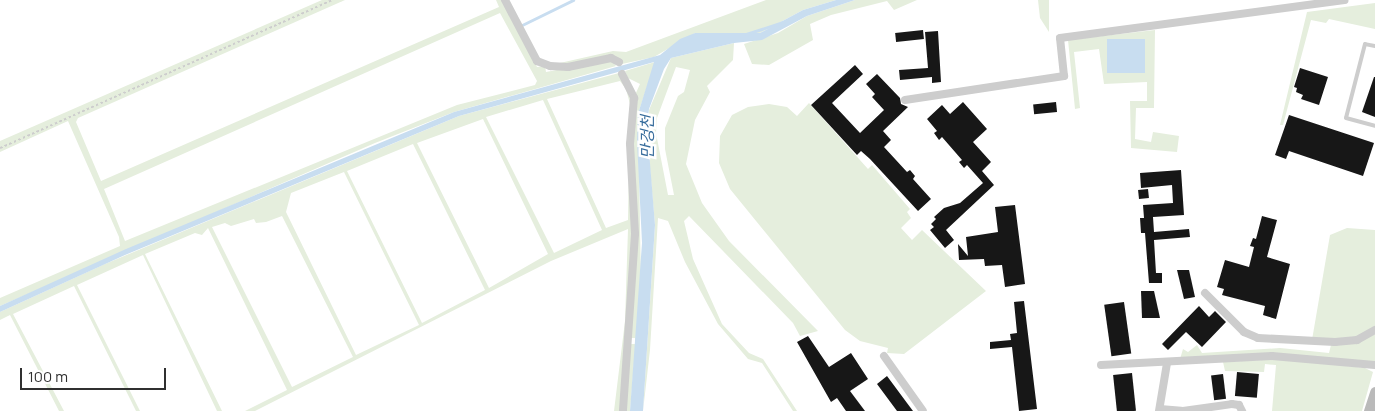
<!DOCTYPE html>
<meta charset="utf-8">
<style>
body{margin:0}
#map{position:relative;width:1375px;height:411px;overflow:hidden;background:#fff;font-family:Manrope,"Noto Sans KR",sans-serif}
div>[style]{position:absolute}
.green>*{inset:0;background:#e5eedd}
.water>*{inset:0;background:#c8ddf0;transform-origin:0 0}
.stream>*{height:3px;margin:-1.5px;padding:0 1.5px;transform-origin:1.5px;border-radius:1.5px;background:#c8ddf0}
.building>*{inset:0;background:#171717;transform-origin:0 0}
.path>*{height:2px;margin-top:-1px;transform-origin:0;background:repeating-linear-gradient(90deg,#cdcdcd 0 2.5px,transparent 0 5px)}
.lane>*{height:4px;margin:-2px;padding:0 2px;transform-origin:2px;border-radius:2px;background:#cdcdcd}
.street>*{height:8px;margin:-4px;padding:0 4px;transform-origin:4px;border-radius:4px;background:#cdcdcd}
.secondary>*{height:11px;margin:-5.5px;padding:0 5.5px;transform-origin:5.5px;border-radius:5.5px;background:#bababa}
span{translate:-50% -50%;white-space:nowrap;text-align:center;line-height:1.15;-webkit-text-stroke:5px #fff;paint-order:stroke}
.water-label{font-size:16px;color:#356b9b;font-style:italic}
.scale{position:absolute;left:20px;top:368px;width:146px;height:22px;box-sizing:border-box;border:2px solid #303030;border-top:0;padding-left:6px;font-size:15px;line-height:18px;white-space:nowrap;color:#303030;-webkit-text-stroke:4px #fff;paint-order:stroke}
</style>
<div id="map">
<div class="green">
<i style="clip-path:polygon(evenodd,322px 0,345px 0,78px 118px,76px 122px,101px 181px,499px 7px,496px 0,505px 0,537px 67px,545px 66px,546px 72px,611px 60px,616px 66px,454px 112px,375px 143px,0 306px,0 298px,120px 246px,119px 237px,68px 121px,0 152px,0 141px,322px 0,500px 13px,537px 81px,535px 85px,457px 105px,125px 241px,104px 189px,500px 13px)"></i>
<i style="clip-path:polygon(766px 0,836px 0,803px 10px,760px 33px,695px 33px,654px 57px,622px 64px,618px 59px,551px 65px,613px 51px,626px 52px)"></i>
<i style="clip-path:polygon(855px 0,917px 0,894px 10px,887px 1px,831px 15px,810px 24px,813px 40px,769px 65px,752px 64px,744px 44px,778px 33px,807px 16px)"></i>
<i style="clip-path:polygon(1038px 0,1049px 0,1049px 32px,1040px 18px)"></i>
<i style="clip-path:polygon(1375px 3px,1375px 29px,1329px 19px,1326px 23px,1311px 20px,1283px 125px,1280px 125px,1307px 12px)"></i>
<i style="clip-path:polygon(1155px 30px,1154px 108px,1136px 108px,1135px 139px,1151px 142px,1153px 132px,1179px 136px,1177px 152px,1131px 148px,1130px 101px,1147px 101px,1147px 82px,1104px 84px,1099px 49px,1074px 52px,1080px 108px,1075px 109px,1068px 40px)"></i>
<i style="clip-path:polygon(evenodd,734px 43px,733px 60px,707px 86px,710px 92px,695px 120px,686px 164px,702px 203px,729px 241px,818px 331px,800px 336px,793px 323px,689px 216px,684px 221px,693px 259px,722px 324px,749px 353px,763px 359px,797px 411px,793px 411px,762px 363px,748px 359px,718px 324px,685px 262px,668px 221px,658px 218px,650px 350px,643px 411px,655px 225px,647px 135px,649px 110px,671px 58px,734px 43px,676px 67px,690px 70px,684px 92px,678px 96px,665px 128px,665px 149px,674px 195px,668px 195px,656px 133px,657px 118px,676px 67px)"></i>
<i style="clip-path:polygon(655px 62px,638px 114px,641px 281px,630px 411px,624px 411px,630px 344px,635px 344px,635px 338px,630px 338px,638px 220px,635px 219px,633px 168px,635px 95px,640px 84px,628px 78px,625px 71px)"></i>
<i style="clip-path:polygon(evenodd,619px 73px,631px 97px,632px 227px,621px 411px,614px 411px,625px 321px,628px 229px,551px 261px,255px 411px,245px 411px,287px 390px,208px 228px,202px 235px,195px 233px,145px 254px,222px 411px,217px 411px,143px 255px,77px 285px,140px 411px,136px 411px,74px 286px,13px 314px,64px 411px,59px 411px,10px 315px,0 320px,0 312px,105px 264px,459px 116px,619px 73px,620px 81px,626px 89px,630px 104px,628px 220px,606px 228px,547px 99px,620px 81px,619px 73px,543px 100px,602px 230px,554px 253px,486px 117px,543px 100px,619px 73px,483px 119px,548px 254px,489px 288px,417px 143px,483px 119px,619px 73px,413px 144px,485px 290px,422px 323px,347px 171px,413px 144px,619px 73px,344px 172px,419px 325px,356px 355px,286px 212px,291px 193px,344px 172px,619px 73px,282px 216px,353px 357px,292px 387px,212px 227px,225px 223px,231px 226px,254px 219px,256px 223px,266px 222px,282px 216px)"></i>
<i style="clip-path:polygon(809px 103px,868px 169px,872px 165px,910px 209px,907px 212px,911px 218px,901px 228px,912px 240px,922px 230px,986px 291px,904px 354px,887px 353px,888px 348px,860px 341px,845px 330px,730px 189px,719px 163px,720px 136px,732px 115px,748px 107px,769px 104px,787px 107px,797px 116px)"></i>
<i style="clip-path:polygon(1347px 228px,1375px 230px,1375px 327px,1356px 337px,1312px 340px,1330px 235px)"></i>
<i style="clip-path:polygon(1375px 334px,1375px 362px,1322px 358px,1180px 359px,1183px 349px,1188px 352px,1197px 345px,1202px 353px,1280px 348px,1329px 353px,1331px 345px,1361px 341px)"></i>
<i style="clip-path:polygon(1283px 359px,1365px 368px,1373px 372px,1362px 411px,1272px 411px,1276px 365px,1265px 364px,1264px 372px,1225px 371px,1223px 362px)"></i>
</div>
<div class="water">
<i style="clip-path:polygon(836px 0,855px 0,807px 16px,762px 40px,734px 43px,671px 58px,664px 69px,649px 109px,647px 126px,655px 225px,643px 411px,630px 411px,642px 243px,637px 141px,638px 114px,654px 62px,459px 116px,125px 255px,0 312px,0 306px,126px 249px,454px 112px,660px 55px,680px 39px,695px 33px,760px 33px,803px 10px)"></i>
<i style="left:1145px;top:39px;width:34px;height:38px;rotate:90deg"></i>
</div>
<div class="stream">
<i style="left:522px;top:25px;width:57px;rotate:-26.1deg"></i>
<i style="left:746px;top:34px;width:39px;rotate:-18deg"></i>
</div>
<div class="building">
<i style="left:923px;top:30px;width:9px;height:28px;rotate:84deg"></i>
<i style="clip-path:polygon(938px 31px,941px 82px,932px 83px,932px 77px,900px 80px,899px 70px,928px 68px,925px 32px)"></i>
<i style="clip-path:polygon(855px 65px,863px 74px,832px 103px,860px 133px,884px 110px,872px 97px,875px 94px,866px 84px,877px 74px,900px 98px,901px 104px,908px 107px,883px 131px,891px 140px,884px 147px,907px 172px,910px 170px,915px 176px,913px 179px,931px 199px,918px 211px,870px 159px,861px 151px,857px 155px,811px 105px)"></i>
<i style="clip-path:polygon(1300px 68px,1328px 77px,1319px 105px,1301px 99px,1303px 95px,1296px 92px,1297px 88px,1294px 87px)"></i>
<i style="clip-path:polygon(1374px 77px,1375px 77px,1375px 117px,1362px 112px)"></i>
<i style="clip-path:polygon(963px 102px,987px 129px,973px 142px,991px 162px,982px 171px,994px 185px,946px 230px,954px 240px,945px 248px,930px 230px,934px 227px,931px 224px,936px 219px,934px 217px,944px 208px,960px 203px,983px 183px,967px 165px,964px 168px,959px 162px,962px 160px,942px 137px,939px 140px,934px 133px,937px 131px,927px 119px,942px 105px,950px 114px)"></i>
<i style="left:1056px;top:102px;width:10px;height:23px;rotate:84deg"></i>
<i style="clip-path:polygon(1289px 115px,1374px 143px,1363px 176px,1289px 151px,1286px 159px,1275px 155px)"></i>
<i style="clip-path:polygon(1181px 170px,1184px 215px,1153px 217px,1154px 232px,1189px 229px,1190px 237px,1154px 240px,1156px 273px,1162px 273px,1162px 283px,1149px 283px,1145px 233px,1141px 233px,1140px 218px,1144px 218px,1143px 205px,1173px 203px,1172px 185px,1141px 188px,1140px 173px)"></i>
<i style="left:1148px;top:189px;width:9px;height:10px;rotate:84deg"></i>
<i style="clip-path:polygon(1015px 205px,1025px 284px,1005px 287px,1002px 265px,985px 266px,984px 259px,959px 260px,958px 244px,968px 256px,966px 237px,998px 232px,995px 207px)"></i>
<i style="clip-path:polygon(1262px 216px,1277px 220px,1267px 257px,1290px 264px,1276px 319px,1263px 315px,1265px 306px,1222px 295px,1224px 289px,1217px 287px,1225px 260px,1249px 267px,1254px 247px,1250px 246px,1253px 238px,1256px 239px)"></i>
<i style="clip-path:polygon(1177px 270px,1189px 270px,1195px 297px,1184px 299px)"></i>
<i style="clip-path:polygon(1141px 291px,1154px 291px,1160px 318px,1142px 318px)"></i>
<i style="clip-path:polygon(1024px 301px,1037px 409px,1019px 411px,1012px 347px,990px 349px,990px 342px,1011px 340px,1010px 334px,1017px 333px,1014px 302px)"></i>
<i style="left:1124px;top:302px;width:52px;height:20px;rotate:82deg"></i>
<i style="clip-path:polygon(1199px 306px,1209px 317px,1215px 311px,1226px 322px,1202px 347px,1186px 332px,1168px 350px,1162px 344px)"></i>
<i style="clip-path:polygon(808px 336px,829px 367px,851px 353px,868px 379px,850px 391px,865px 411px,846px 411px,837px 398px,831px 402px,797px 342px)"></i>
<i style="left:1237px;top:372px;width:22px;height:24px;rotate:5deg"></i>
<i style="left:1132px;top:373px;width:38px;height:19px;rotate:84deg"></i>
<i style="left:1223px;top:374px;width:25px;height:12px;rotate:83deg"></i>
<i style="clip-path:polygon(887px 376px,907px 403px,913px 411px,897px 411px,877px 384px)"></i>
</div>
<div class="path">
<i style="left:0;top:148px;width:364px;rotate:-24deg"></i>
</div>
<div class="lane">
<i style="left:1375px;top:46px;width:10px;rotate:-169deg"></i>
<i style="left:1365px;top:44px;width:76px;rotate:104.4deg"></i>
<i style="left:1346px;top:118px;width:30px;rotate:15deg"></i>
</div>
<div class="street">
<i style="left:505px;top:0;width:69px;rotate:62.3deg"></i>
<i style="left:537px;top:61px;width:14px;rotate:21deg"></i>
<i style="left:550px;top:66px;width:18px;rotate:3deg"></i>
<i style="left:568px;top:67px;width:44px;rotate:-11.8deg"></i>
<i style="left:611px;top:58px;width:9px;rotate:27deg"></i>
<i style="left:622px;top:74px;width:27px;rotate:63deg"></i>
<i style="left:634px;top:98px;width:46px;rotate:95deg"></i>
<i style="left:630px;top:144px;width:90px;rotate:86.8deg"></i>
<i style="left:635px;top:234px;width:177px;rotate:93.9deg"></i>
<i style="left:905px;top:100px;width:161px;rotate:-8.6deg"></i>
<i style="left:1064px;top:76px;width:38px;rotate:-96deg"></i>
<i style="left:1060px;top:38px;width:287px;rotate:-7.6deg"></i>
<i style="left:1205px;top:293px;width:55px;rotate:45deg"></i>
<i style="left:1244px;top:332px;width:15px;rotate:23deg"></i>
<i style="left:1258px;top:338px;width:77px;rotate:3deg"></i>
<i style="left:1335px;top:342px;width:22px;rotate:-5deg"></i>
<i style="left:1357px;top:340px;width:21px;rotate:-29deg"></i>
<i style="left:884px;top:356px;width:67px;rotate:54.7deg"></i>
<i style="left:1101px;top:365px;width:171px;rotate:-3deg"></i>
<i style="left:1272px;top:356px;width:103px;rotate:5deg"></i>
<i style="left:1160px;top:409px;width:21px;rotate:5deg"></i>
<i style="left:1159px;top:411px;width:49px;rotate:-80.5deg"></i>
<i style="left:1183px;top:411px;width:49px;rotate:-8.1deg"></i>
<i style="left:1232px;top:404px;width:7px;rotate:8deg"></i>
<i style="left:1239px;top:405px;width:7px;rotate:63deg"></i>
</div>
<div class="secondary">
<i style="left:1369px;top:411px;width:20px;rotate:-72deg"></i>
</div>
<div class="water-label">
<span style="left:647px;top:137px;rotate:-90deg">만겅천</span>
</div>
<div class="scale">100 m</div>
</div>
